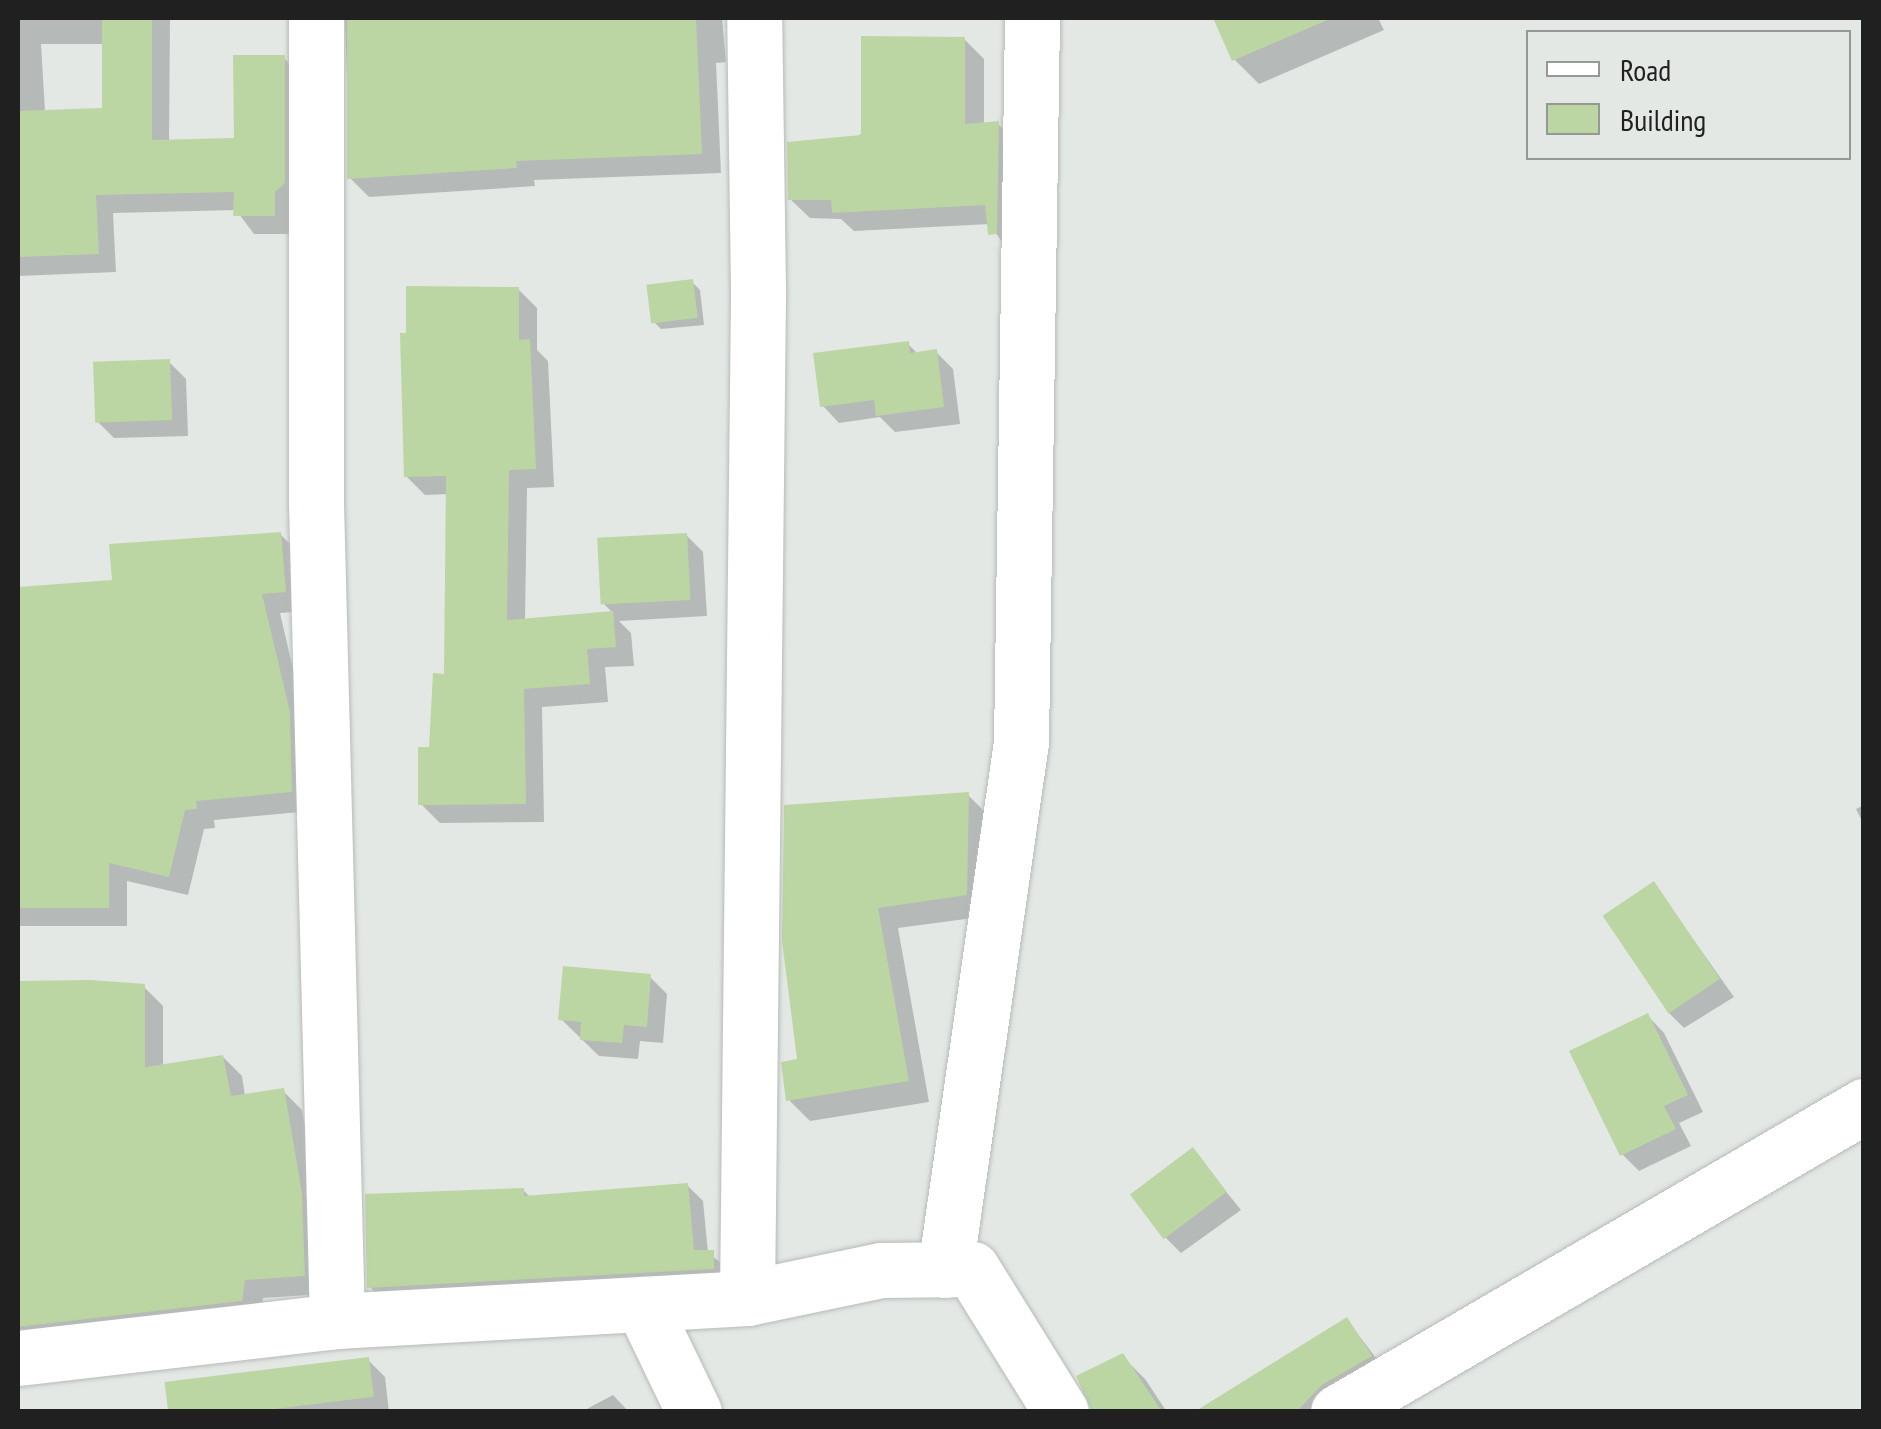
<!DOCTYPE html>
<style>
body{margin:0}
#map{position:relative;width:1881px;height:1429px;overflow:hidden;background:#e3e8e5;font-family:"PT Sans Narrow",sans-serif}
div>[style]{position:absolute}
.shadow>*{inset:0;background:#0003}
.building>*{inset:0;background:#bcd6a3;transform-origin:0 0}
.roads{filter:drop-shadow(0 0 2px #b7bbb8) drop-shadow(0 0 2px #b7bbb8)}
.street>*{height:55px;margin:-27.5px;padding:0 27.5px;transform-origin:27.5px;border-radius:27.5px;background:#fff}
span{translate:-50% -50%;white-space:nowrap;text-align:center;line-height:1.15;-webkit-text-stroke:8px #e3e8e5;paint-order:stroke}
.frame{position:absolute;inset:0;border:20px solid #1f201f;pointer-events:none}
.legend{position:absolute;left:1526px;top:30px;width:325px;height:130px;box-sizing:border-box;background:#e3e8e5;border:2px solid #959896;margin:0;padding:12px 18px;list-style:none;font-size:30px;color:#1f201f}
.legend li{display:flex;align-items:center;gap:20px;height:50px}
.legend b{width:50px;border:2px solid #959896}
</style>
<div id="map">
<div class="shadow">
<i style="clip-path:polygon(evenodd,18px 18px,170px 18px,169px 142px,236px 140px,284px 58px,302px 77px,293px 234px,254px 234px,236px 210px,113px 213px,116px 272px,18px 276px,18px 18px,41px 44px,104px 44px,104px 110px,45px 112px,41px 44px)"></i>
<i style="clip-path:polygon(345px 18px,722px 18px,726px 62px,716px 63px,721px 173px,534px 180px,535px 186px,369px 197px,350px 178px)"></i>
<i style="clip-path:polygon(1216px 18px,1378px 18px,1384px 30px,1259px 84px,1234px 59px)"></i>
<i style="clip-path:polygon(964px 39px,984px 59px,984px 125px,998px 124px,1018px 143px,1010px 254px,990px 224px,854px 231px,841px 219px,810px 218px,790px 199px)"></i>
<i style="clip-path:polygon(692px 282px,700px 290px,704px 325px,661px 329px,653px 321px)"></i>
<i style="clip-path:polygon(518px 289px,537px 308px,537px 350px,548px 361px,554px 487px,527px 488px,525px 621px,614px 614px,604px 604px,686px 535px,703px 552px,707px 616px,619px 621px,631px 633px,634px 666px,605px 667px,608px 702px,542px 707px,544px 822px,440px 823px,421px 804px,446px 676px,448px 494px,425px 495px,406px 476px)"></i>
<i style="clip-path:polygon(908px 344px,918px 354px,936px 352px,953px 369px,960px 424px,895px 432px,880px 417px,839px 423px,823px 406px)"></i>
<i style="clip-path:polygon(169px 362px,186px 379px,188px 436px,114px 438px,97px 421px)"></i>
<i style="clip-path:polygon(280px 534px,300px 554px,304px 611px,280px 613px,308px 734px,310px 811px,214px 820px,215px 828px,204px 829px,188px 895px,127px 881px,127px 926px,18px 926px,18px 590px,115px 582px)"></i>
<i style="clip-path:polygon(968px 795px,989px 816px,988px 916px,898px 928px,929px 1102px,810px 1121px,789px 1100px,800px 1061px,785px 941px)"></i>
<i style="clip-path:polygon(1864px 805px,1864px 825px,1856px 809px)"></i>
<i style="clip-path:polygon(1654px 884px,1734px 997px,1684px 1028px,1667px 1011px)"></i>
<i style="clip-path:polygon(650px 977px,667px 994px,663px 1043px,640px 1041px,638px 1059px,599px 1056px,561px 1019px)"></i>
<i style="clip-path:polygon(18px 986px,144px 987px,163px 1006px,163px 1067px,223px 1057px,242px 1076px,245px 1096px,283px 1091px,302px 1110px,320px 1214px,323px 1294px,263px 1298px,260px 1319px,18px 1353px)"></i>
<i style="clip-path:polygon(1648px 1016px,1664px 1033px,1703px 1112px,1679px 1123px,1691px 1146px,1639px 1171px,1622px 1154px)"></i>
<i style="clip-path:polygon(1193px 1151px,1241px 1210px,1181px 1253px,1165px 1237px)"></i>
<i style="clip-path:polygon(687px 1185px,703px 1201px,708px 1253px,729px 1269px,730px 1284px,386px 1303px,370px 1287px,523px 1190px,531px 1198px)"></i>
<i style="clip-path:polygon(1347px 1320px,1392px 1379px,1341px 1412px,1199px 1412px)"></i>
<i style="clip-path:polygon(1123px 1357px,1145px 1379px,1167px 1412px,1094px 1412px)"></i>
<i style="clip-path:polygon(368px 1360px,385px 1377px,389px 1412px,170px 1412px)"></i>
<i style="clip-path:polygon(613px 1395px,629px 1412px,581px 1412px)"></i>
</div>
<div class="building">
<i style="clip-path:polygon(102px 18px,152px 18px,152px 140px,234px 138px,233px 55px,285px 55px,285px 183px,275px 192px,275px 216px,233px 216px,234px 192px,96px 195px,99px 254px,18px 257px,18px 111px,102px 108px)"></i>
<i style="clip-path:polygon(347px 18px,696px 18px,702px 154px,516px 161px,517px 168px,347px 179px)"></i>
<i style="clip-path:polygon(1213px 18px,1332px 18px,1232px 61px)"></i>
<i style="clip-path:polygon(861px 36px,965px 37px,965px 124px,999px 121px,997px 234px,988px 235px,985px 205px,832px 213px,831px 200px,788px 200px,787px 142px,861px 135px)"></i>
<i style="left:693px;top:279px;width:39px;height:47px;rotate:83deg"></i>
<i style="clip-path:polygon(406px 286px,519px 287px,519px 340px,530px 339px,536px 469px,509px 470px,507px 620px,613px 611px,616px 647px,587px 649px,590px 684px,524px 689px,526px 804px,418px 805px,418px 747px,429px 747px,433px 673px,444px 674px,446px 476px,404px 477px,400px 333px,406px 333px)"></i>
<i style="clip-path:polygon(909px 341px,910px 353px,937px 349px,944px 407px,876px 416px,874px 400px,820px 407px,813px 353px)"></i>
<i style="left:170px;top:359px;width:61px;height:77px;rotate:88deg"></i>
<i style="clip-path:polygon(281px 532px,286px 592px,262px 594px,290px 712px,292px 792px,196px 801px,197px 809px,185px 810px,169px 877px,109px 863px,109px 908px,18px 908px,18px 587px,112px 580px,109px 544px)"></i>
<i style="left:687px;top:533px;width:67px;height:90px;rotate:87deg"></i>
<i style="clip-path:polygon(969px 792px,967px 895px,878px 908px,909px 1081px,786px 1101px,781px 1062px,797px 1059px,782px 941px,784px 805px)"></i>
<i style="left:1654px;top:881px;width:118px;height:62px;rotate:56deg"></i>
<i style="clip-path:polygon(563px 966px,651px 974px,647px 1027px,624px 1025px,622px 1043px,580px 1040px,581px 1022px,558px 1020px)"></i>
<i style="clip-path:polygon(91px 980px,145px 984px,145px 1067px,223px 1055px,231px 1096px,284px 1088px,302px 1193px,305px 1276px,245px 1280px,242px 1301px,18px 1327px,18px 981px)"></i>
<i style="clip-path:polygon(1648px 1013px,1688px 1095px,1664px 1106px,1676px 1129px,1620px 1156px,1569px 1051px)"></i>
<i style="left:1193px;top:1147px;width:56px;height:79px;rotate:53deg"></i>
<i style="clip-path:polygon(688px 1183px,694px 1250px,714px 1250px,714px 1269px,367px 1288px,365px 1194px,524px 1188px,524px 1196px)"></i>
<i style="clip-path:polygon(1347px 1317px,1372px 1356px,1322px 1385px,1296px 1412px,1194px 1412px)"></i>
<i style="clip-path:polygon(1123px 1353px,1162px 1412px,1092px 1412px,1076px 1376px)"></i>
<i style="left:369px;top:1357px;width:40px;height:206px;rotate:83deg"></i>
</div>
<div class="roads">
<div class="street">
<i style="left:316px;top:18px;width:485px;rotate:90deg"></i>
<i style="left:316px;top:503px;width:818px;rotate:88.53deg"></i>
<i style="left:945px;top:1270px;width:533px;rotate:-81.81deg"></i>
<i style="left:1021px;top:742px;width:724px;rotate:-89.13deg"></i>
<i style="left:747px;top:1298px;width:1008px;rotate:-89.37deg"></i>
<i style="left:758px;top:290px;width:272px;rotate:-90.8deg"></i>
<i style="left:642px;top:1304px;width:120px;rotate:64.3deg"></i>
<i style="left:18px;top:1358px;width:321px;rotate:-6.6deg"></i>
<i style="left:337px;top:1321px;width:411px;rotate:-3.2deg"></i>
<i style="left:747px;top:1298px;width:137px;rotate:-11.8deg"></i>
<i style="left:881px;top:1270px;width:91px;rotate:-0.6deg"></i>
<i style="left:972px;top:1269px;width:168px;rotate:58.1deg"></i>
<i style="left:1338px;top:1412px;width:609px;rotate:-30.19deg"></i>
</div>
</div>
<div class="frame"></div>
<ul class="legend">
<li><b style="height:12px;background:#fff"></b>Road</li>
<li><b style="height:28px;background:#bcd6a3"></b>Building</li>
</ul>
</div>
